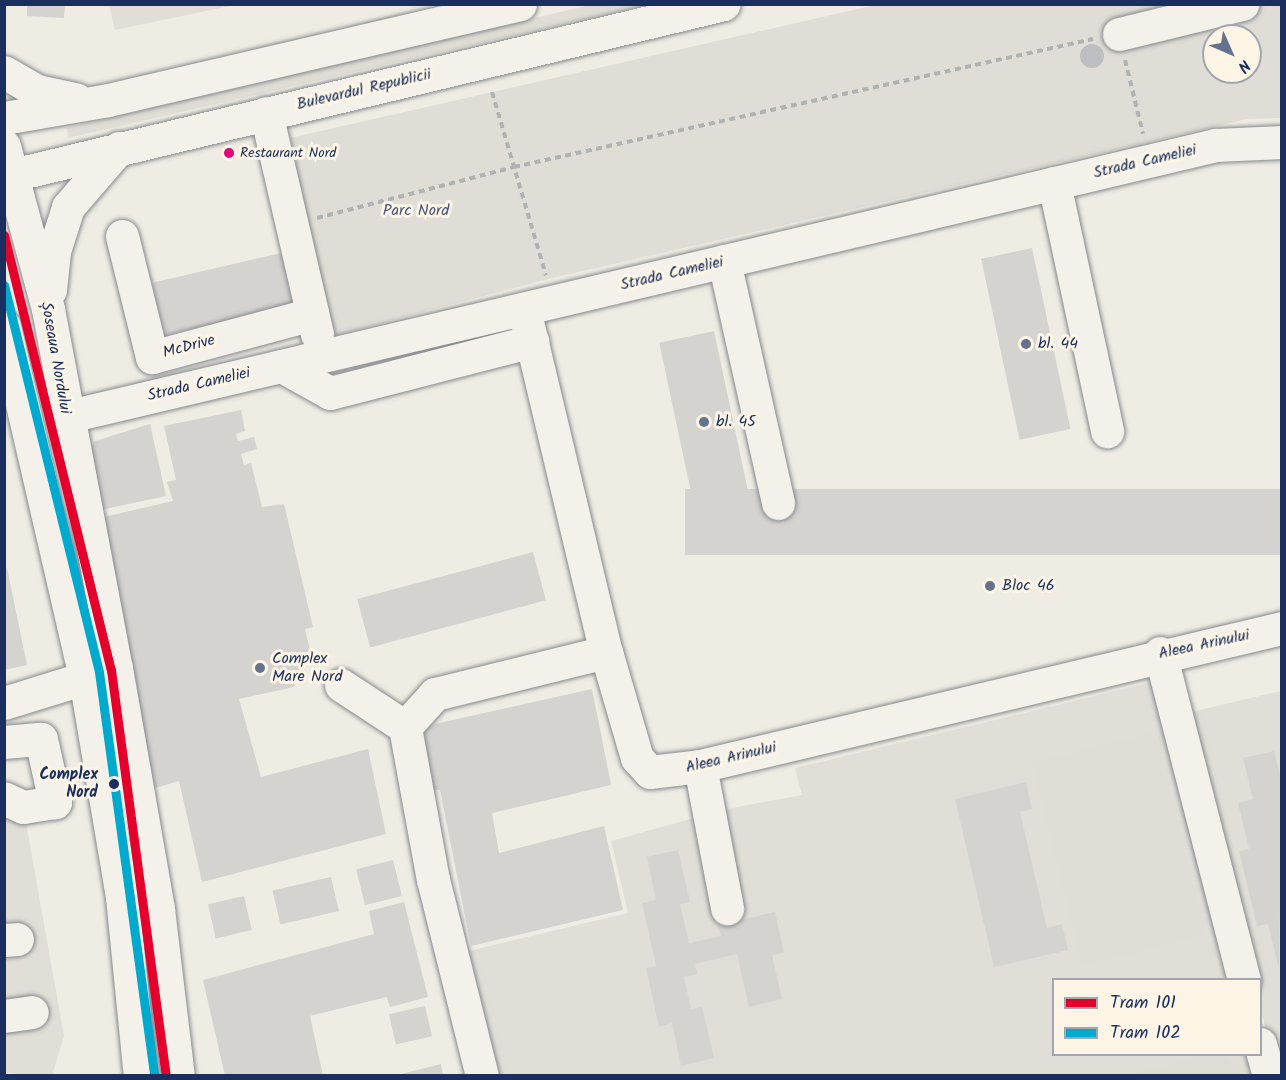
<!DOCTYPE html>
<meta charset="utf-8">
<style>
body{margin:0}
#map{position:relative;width:1286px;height:1080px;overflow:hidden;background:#efece4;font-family:Kalam,sans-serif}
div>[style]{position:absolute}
.built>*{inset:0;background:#e0ded7}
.green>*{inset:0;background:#e0ddd7;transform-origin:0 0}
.water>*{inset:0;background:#bebfc2}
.round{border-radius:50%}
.building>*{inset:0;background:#d5d3d0;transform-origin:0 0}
.path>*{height:4px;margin-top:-2px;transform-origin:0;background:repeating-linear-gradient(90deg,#b1b2b4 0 6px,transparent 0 10.5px)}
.roads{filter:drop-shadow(0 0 2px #86898e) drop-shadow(0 0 2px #86898e)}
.minor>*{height:33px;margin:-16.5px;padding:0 16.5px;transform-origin:16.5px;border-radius:16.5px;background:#f4f1eb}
.major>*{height:33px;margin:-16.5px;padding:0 16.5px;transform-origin:16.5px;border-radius:16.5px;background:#f4f1eb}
.tram-1>*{height:9px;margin:-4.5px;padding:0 4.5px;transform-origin:4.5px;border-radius:4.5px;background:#e4002b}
.tram-2>*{height:9px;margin:-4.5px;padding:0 4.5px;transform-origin:4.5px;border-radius:4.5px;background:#00a9ce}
.dots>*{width:16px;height:16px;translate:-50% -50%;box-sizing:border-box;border:3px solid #fcf5e5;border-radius:50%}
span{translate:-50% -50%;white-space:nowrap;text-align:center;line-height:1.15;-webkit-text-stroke:6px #fcf5e5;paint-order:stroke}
.bus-label{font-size:14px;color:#1b2f5e}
.left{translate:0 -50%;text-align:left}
.street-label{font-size:16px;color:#1b2f5e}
.park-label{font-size:16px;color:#49587a}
.poi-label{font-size:16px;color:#1b2f5e}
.stop-label{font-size:16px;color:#1b2f5e;font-weight:700}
.right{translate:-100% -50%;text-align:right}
.frame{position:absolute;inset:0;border:6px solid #1b2f5e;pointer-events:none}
.legend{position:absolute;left:1052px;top:978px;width:210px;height:78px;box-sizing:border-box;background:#fcf5e5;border:2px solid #a2a6af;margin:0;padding:8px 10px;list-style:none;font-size:18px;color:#1b2f5e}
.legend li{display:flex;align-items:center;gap:12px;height:30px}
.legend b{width:30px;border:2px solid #a2a6af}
.north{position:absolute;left:1202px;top:24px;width:60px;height:60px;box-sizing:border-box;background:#fcf5e5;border:2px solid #a2a6af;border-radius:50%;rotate:135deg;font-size:16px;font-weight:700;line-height:24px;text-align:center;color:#1b2f5e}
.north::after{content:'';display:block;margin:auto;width:21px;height:27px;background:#65718d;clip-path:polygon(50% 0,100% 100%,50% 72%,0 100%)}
</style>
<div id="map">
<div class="built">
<i style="clip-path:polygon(109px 5px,109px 4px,235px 5px,115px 30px)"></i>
<i style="clip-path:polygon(1153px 682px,1231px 979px,1054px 980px,1054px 1054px,1250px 1055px,1256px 1075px,492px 1075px,464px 952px,628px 913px,611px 841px,727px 809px,802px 795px,795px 768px)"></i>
<i style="clip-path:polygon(1281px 691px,1281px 1075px,1277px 1075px,1261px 1010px,1260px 980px,1253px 979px,1187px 713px)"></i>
<i style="clip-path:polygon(5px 817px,26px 823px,64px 1036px,52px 1076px,5px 1073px)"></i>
</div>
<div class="green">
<i style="clip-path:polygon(590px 5px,645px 5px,68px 138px,67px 128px)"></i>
<i style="clip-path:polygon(evenodd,875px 5px,1281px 5px,1281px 118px,1247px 119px,548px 279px,329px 337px,290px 138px,875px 5px,1214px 36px,1250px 36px,1250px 72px,1214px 72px,1214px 36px)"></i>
<i style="left:1155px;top:732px;width:209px;height:127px;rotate:76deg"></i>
<i style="clip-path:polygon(1209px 1054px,1222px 1055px,1250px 1075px,1129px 1075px)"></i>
</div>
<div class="water">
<i class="round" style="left:1080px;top:44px;width:24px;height:24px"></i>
</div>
<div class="building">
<i style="clip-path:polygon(27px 4px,65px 4px,64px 18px,27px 16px)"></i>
<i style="left:1032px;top:248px;width:185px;height:52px;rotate:78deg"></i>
<i style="left:281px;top:253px;width:54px;height:132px;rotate:77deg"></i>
<i style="left:714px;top:331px;width:173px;height:56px;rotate:78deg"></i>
<i style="clip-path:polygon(241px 410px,245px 431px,236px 434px,238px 441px,254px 437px,257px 449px,241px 454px,244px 465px,251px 463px,262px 507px,284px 504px,313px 627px,305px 629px,311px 654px,294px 687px,239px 699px,261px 777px,368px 749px,386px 834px,202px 882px,179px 781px,155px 788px,95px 519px,173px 501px,167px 482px,176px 480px,164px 426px)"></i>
<i style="clip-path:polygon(150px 424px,166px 496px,91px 512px,83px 459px,95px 441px)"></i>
<i style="left:1282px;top:489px;width:66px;height:597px;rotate:90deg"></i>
<i style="left:533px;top:552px;width:50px;height:182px;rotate:75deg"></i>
<i style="clip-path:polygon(7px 568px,27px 665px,4px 670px,4px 569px)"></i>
<i style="clip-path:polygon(592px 689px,611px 785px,492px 813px,499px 853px,604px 826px,623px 910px,471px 946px,440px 790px,424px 791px,408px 730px)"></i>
<i style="clip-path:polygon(1274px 751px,1282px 783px,1279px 969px,1268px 924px,1257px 926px,1239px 851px,1249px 849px,1238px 803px,1253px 799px,1243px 758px)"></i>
<i style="clip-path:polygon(1026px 782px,1032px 809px,1020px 812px,1047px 928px,1062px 924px,1068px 950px,994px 967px,955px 799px)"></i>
<i style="clip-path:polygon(678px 850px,690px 902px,680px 904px,689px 943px,721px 936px,718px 925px,775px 912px,784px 953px,772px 955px,782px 999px,749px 1007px,737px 954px,695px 964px,697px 974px,684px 977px,691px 1009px,702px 1007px,714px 1058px,681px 1066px,672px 1023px,659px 1027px,646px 968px,656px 966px,642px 903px,656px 900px,647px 857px)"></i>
<i style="left:393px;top:860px;width:37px;height:38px;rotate:76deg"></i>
<i style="left:331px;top:877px;width:35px;height:60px;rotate:77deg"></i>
<i style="left:244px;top:896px;width:35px;height:37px;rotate:77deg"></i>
<i style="clip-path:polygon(404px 902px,428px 997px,390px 1007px,387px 997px,310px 1016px,323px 1076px,225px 1076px,203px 980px,374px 934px,369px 911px)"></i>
<i style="left:425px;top:1006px;width:31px;height:37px;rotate:77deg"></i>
<i style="clip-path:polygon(441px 1064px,443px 1076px,397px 1076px,397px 1075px)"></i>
</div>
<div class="path">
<i style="left:1125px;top:60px;width:76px;rotate:76.3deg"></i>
<i style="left:492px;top:92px;width:191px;rotate:73.6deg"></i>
<i style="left:317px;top:218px;width:203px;rotate:-14.5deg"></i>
<i style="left:514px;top:167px;width:593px;rotate:-12.47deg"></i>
</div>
<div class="roads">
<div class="minor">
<i style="left:1119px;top:34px;width:127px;rotate:-13.7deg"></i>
<i style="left:266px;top:113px;width:227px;rotate:77deg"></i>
<i style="left:1054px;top:183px;width:254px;rotate:77.9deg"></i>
<i style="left:122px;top:236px;width:125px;rotate:76.1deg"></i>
<i style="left:152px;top:357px;width:166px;rotate:-15deg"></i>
<i style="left:724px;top:261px;width:248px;rotate:77.4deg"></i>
<i style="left:524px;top:309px;width:353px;rotate:76.6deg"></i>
<i style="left:606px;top:652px;width:110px;rotate:73.7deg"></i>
<i style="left:637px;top:758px;width:19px;rotate:47deg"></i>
<i style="left:650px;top:772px;width:50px;rotate:-6.8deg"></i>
<i style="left:700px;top:766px;width:598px;rotate:-13.34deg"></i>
<i style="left:282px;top:366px;width:55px;rotate:29.4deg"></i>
<i style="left:330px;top:393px;width:209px;rotate:-14.4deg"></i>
<i style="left:65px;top:417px;width:1183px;rotate:-13.3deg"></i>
<i style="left:1216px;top:145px;width:66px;rotate:-2.6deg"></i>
<i style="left:1160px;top:653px;width:338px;rotate:75.6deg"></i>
<i style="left:341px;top:685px;width:77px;rotate:33.3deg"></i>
<i style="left:4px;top:703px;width:85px;rotate:-17.2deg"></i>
<i style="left:4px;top:742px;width:37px;rotate:-5deg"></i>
<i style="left:41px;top:739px;width:65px;rotate:77.5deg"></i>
<i style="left:55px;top:802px;width:32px;rotate:171deg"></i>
<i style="left:23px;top:807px;width:21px;rotate:-155deg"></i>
<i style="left:700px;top:766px;width:145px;rotate:79.2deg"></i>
<i style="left:4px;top:940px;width:13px;rotate:-4deg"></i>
<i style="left:4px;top:1016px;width:28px;rotate:-8deg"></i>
<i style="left:1260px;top:1044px;width:33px;rotate:74deg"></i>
<i style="left:482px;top:1076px;width:202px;rotate:-104deg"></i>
<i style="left:433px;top:880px;width:156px;rotate:-100.4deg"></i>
<i style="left:405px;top:727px;width:45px;rotate:-47.7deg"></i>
<i style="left:435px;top:694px;width:176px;rotate:-13.8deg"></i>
</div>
<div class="major">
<i style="left:4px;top:72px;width:38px;rotate:30deg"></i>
<i style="left:37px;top:91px;width:40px;rotate:12deg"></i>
<i style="left:4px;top:118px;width:106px;rotate:-9.8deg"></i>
<i style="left:108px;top:100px;width:423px;rotate:-13.1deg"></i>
<i style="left:4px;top:146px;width:169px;rotate:74.9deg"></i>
<i style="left:48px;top:309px;width:365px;rotate:79.3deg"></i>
<i style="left:116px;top:668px;width:245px;rotate:80.1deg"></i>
<i style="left:158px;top:909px;width:168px;rotate:83.2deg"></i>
<i style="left:4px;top:177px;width:740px;rotate:-13.51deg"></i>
<i style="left:50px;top:290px;width:39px;rotate:-84deg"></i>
<i style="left:54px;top:251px;width:46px;rotate:-72.3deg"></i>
<i style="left:68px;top:207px;width:78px;rotate:-49.2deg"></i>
<i style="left:4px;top:326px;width:361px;rotate:77deg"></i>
<i style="left:85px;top:678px;width:222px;rotate:80.4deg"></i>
<i style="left:122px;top:897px;width:180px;rotate:84.3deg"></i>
</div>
</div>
<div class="tram-1">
<i style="left:4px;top:235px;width:448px;rotate:76.2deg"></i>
<i style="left:111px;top:670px;width:410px;rotate:82.3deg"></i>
</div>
<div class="tram-2">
<i style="left:4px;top:285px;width:398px;rotate:76.2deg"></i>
<i style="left:99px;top:672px;width:408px;rotate:82.2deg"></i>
</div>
<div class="dots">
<i style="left:229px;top:153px;background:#e5007d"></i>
<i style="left:1026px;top:344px;background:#65718d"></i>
<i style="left:704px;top:422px;background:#65718d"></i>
<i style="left:990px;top:586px;background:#65718d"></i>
<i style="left:260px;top:668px;background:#65718d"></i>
<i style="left:114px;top:784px;background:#1b2f5e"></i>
</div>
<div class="bus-label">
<span class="left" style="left:240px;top:153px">Restaurant Nord</span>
</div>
<div class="street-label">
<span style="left:364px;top:90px;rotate:-13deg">Bulevardul Republicii</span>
<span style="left:1145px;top:162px;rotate:-13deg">Strada Cameliei</span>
<span style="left:672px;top:274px;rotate:-13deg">Strada Cameliei</span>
<span style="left:189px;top:347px;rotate:-15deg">McDrive</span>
<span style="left:55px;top:358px;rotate:80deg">Șoseaua Nordului</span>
<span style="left:199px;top:385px;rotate:-13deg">Strada Cameliei</span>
<span style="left:1204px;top:645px;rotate:-12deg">Aleea Arinului</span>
<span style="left:731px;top:758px;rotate:-13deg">Aleea Arinului</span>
</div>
<div class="park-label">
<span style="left:416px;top:211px">Parc Nord</span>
</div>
<div class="poi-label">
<span class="left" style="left:1038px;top:344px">bl. 44</span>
<span class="left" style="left:716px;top:422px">bl. 45</span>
<span class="left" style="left:1002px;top:586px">Bloc 46</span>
<span class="left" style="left:272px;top:668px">Complex<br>Mare Nord</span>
</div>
<div class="stop-label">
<span class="right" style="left:98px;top:784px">Complex<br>Nord</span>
</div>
<div class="frame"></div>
<ul class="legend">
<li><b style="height:8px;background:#e4002b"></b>Tram 101</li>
<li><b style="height:8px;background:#00a9ce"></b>Tram 102</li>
</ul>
<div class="north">N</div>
</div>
